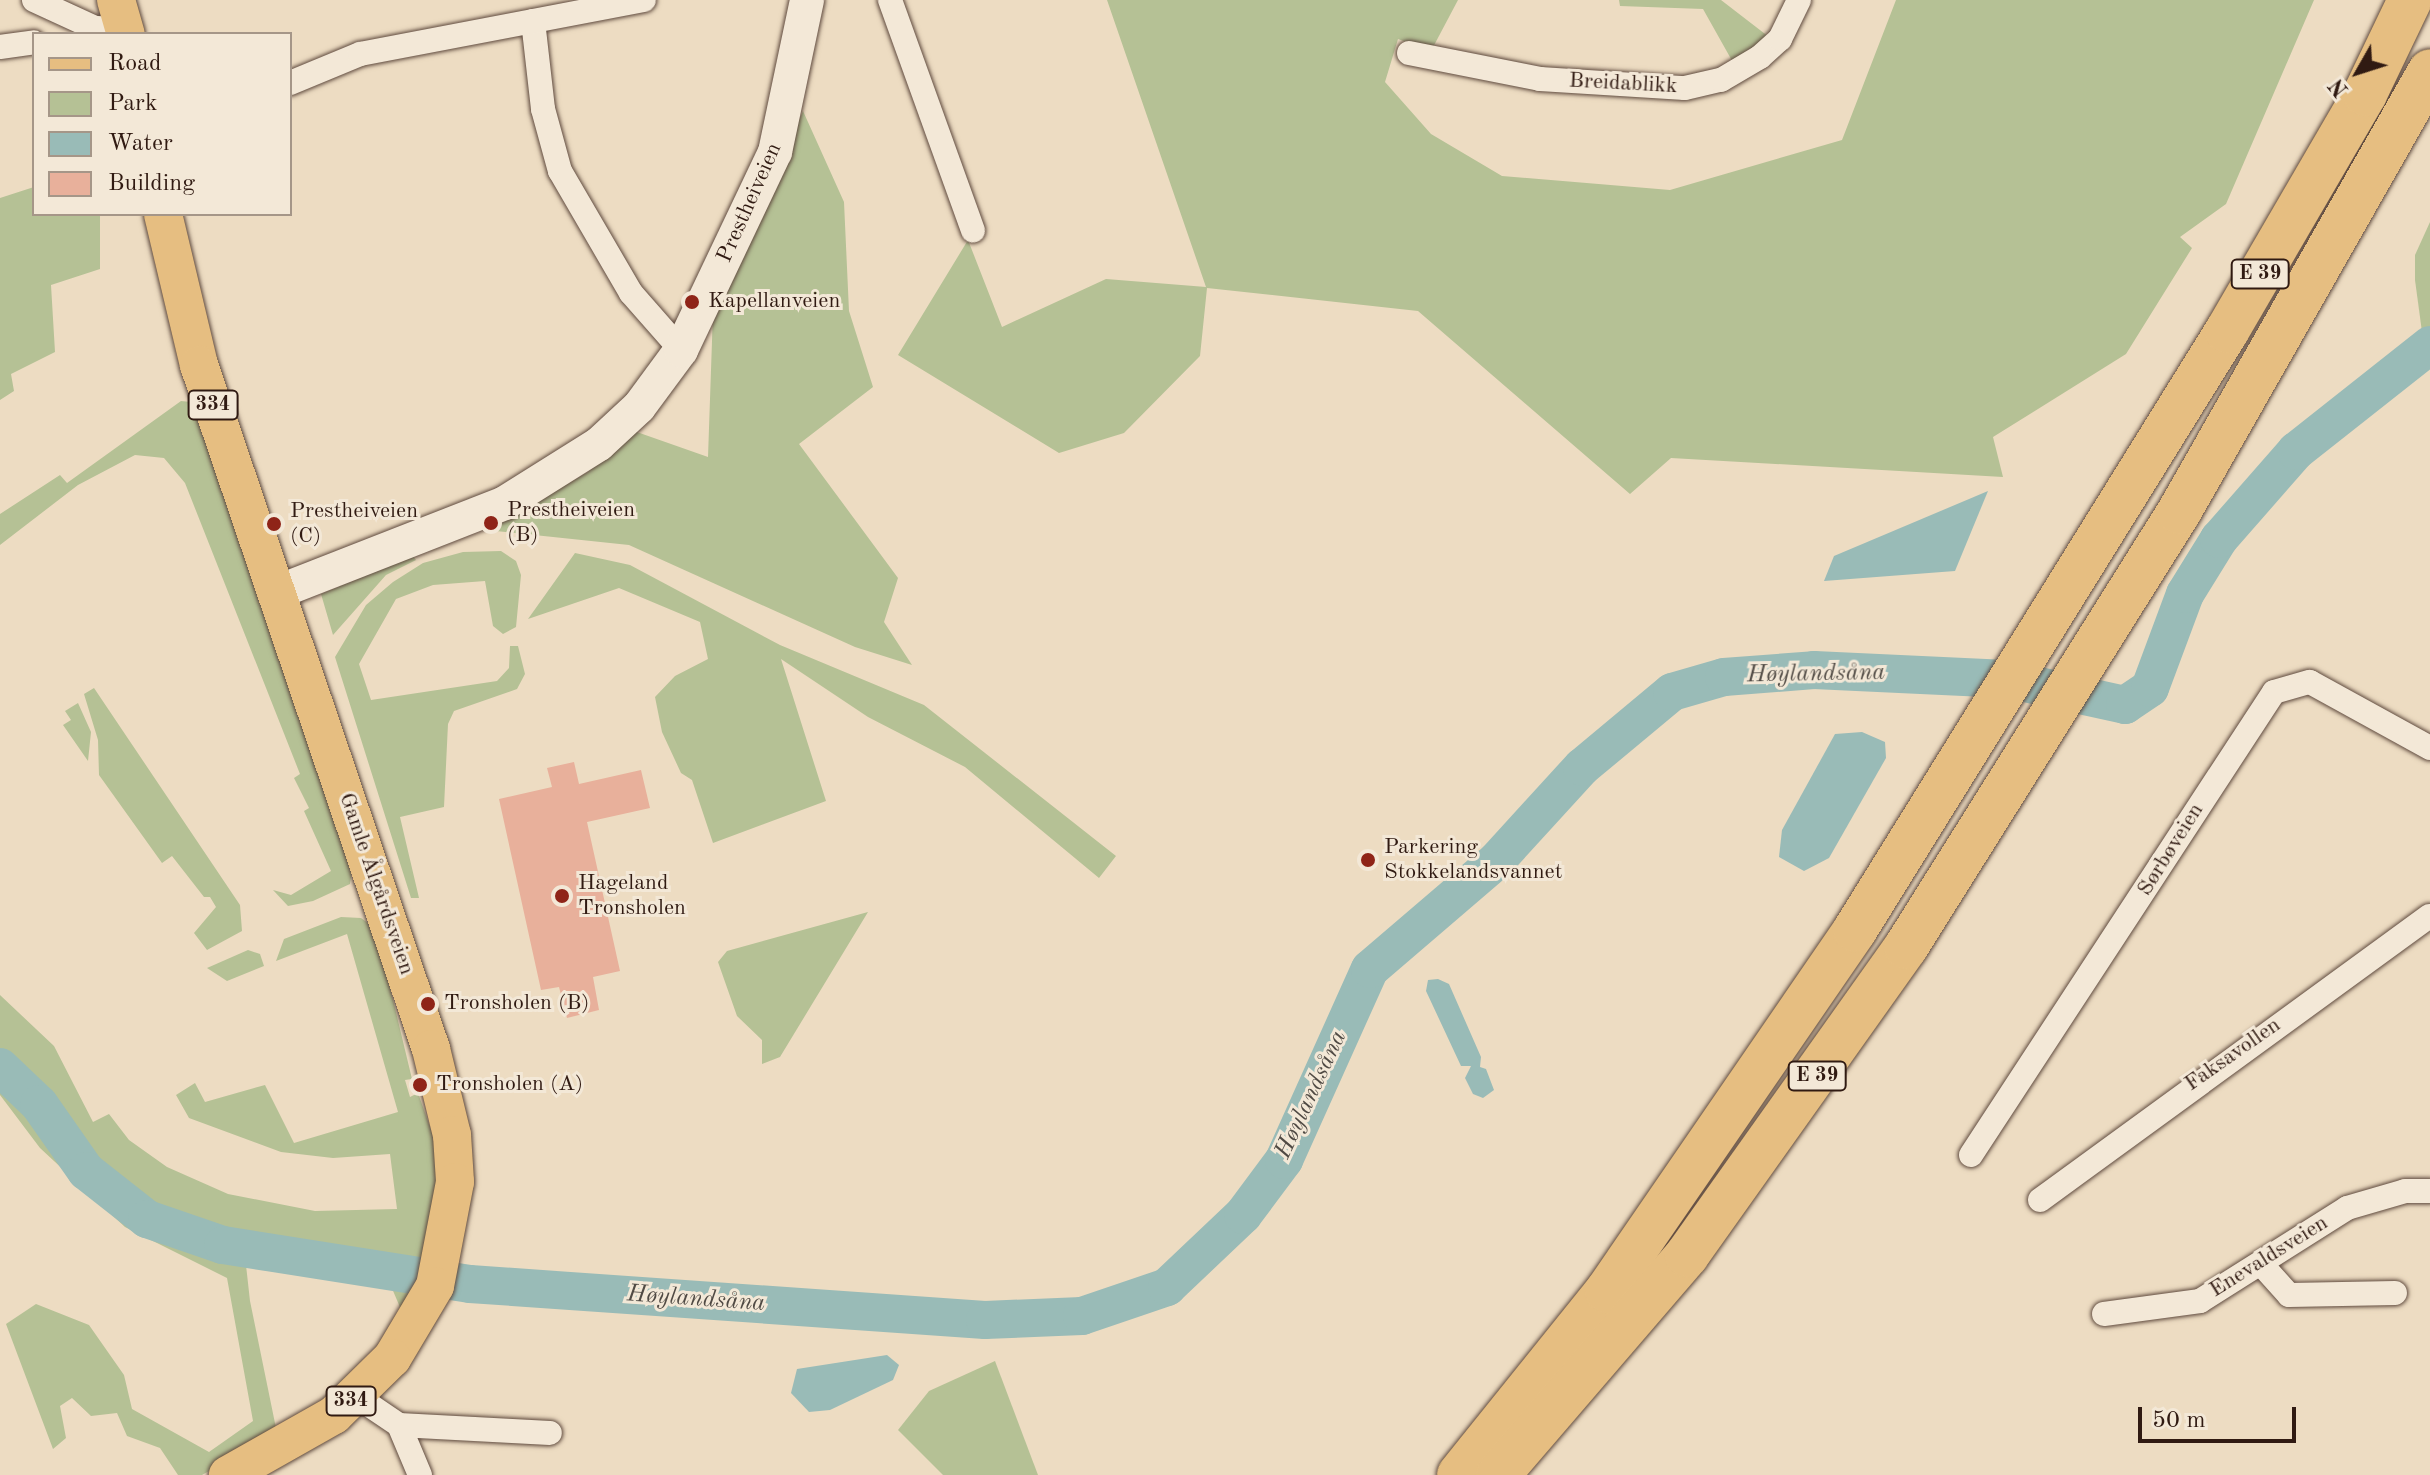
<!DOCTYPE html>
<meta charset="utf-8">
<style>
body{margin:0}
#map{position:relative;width:2430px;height:1475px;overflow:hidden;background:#eddcc2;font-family:"Old Standard TT",serif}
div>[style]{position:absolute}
.green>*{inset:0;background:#b5c195}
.water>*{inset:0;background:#99bbb7}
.river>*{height:38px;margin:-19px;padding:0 19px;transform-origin:19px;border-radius:19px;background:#99bbb7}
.building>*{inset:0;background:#e8b09b}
.roads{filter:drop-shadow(0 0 2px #5f4a3e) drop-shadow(0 0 2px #5f4a3e)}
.street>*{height:24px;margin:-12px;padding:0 12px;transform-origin:12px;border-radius:12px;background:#f3e8d7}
.secondary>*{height:34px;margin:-17px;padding:0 17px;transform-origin:17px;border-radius:17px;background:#f3e8d7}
.primary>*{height:38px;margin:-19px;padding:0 19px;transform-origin:19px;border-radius:19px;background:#e6be81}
.highway>*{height:44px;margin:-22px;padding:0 22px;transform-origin:22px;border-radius:22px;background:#e6be81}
.dots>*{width:22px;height:22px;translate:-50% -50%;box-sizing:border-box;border:4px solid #f3e8d7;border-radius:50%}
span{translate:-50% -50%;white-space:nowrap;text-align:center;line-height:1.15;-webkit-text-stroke:6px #f3e8d7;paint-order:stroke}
.shield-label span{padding:2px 6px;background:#f3e8d7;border:2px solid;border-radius:6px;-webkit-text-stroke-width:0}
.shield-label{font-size:20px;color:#301a12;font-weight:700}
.street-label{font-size:22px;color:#301a12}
.poi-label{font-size:22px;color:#301a12}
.left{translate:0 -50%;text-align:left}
.water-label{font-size:24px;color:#504a44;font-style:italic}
.legend{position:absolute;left:32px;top:32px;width:260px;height:184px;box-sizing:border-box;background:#f3e8d7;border:2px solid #a59688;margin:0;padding:10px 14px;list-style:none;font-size:24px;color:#301a12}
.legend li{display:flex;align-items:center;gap:16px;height:40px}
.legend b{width:40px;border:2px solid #a59688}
.north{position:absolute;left:2318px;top:32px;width:80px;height:80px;-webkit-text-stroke:6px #f3e8d7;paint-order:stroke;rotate:231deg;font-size:22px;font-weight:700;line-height:32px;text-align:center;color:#301a12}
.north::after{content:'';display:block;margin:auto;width:28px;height:36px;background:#301a12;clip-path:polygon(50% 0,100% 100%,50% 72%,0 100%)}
.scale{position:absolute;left:2138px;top:1407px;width:158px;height:36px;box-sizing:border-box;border:4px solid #301a12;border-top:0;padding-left:10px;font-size:24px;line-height:28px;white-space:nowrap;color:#301a12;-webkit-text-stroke:6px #f3e8d7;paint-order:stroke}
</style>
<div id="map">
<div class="green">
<i style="clip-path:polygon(1107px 0,1458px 0,1431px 51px,1398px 39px,1385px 82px,1431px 134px,1502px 176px,1670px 190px,1842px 140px,1896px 0,2314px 0,2226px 204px,2180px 237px,2192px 248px,2126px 354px,1993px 437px,2003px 477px,1671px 458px,1630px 494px,1418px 311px,1207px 288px,1200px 356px,1124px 433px,1059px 453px,898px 355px,968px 240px,1002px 327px,1106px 279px,1206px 287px)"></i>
<i style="clip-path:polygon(1619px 0,1721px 0,1769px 37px,1735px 66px,1703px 9px,1620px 6px)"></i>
<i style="clip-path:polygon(803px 111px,844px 202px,849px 311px,873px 387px,799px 444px,898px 578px,884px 622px,912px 665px,855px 647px,629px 545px,487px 530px,588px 472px,634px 431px,708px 457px,713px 312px)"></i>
<i style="clip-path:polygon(34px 187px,34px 214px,100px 214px,100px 269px,51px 285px,55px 352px,11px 374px,14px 391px,0 400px,0 198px)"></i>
<i style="clip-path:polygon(2430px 222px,2430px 340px,2422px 332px,2415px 280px,2415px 255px)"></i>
<i style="clip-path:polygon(181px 401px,191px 402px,354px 858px,350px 884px,313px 901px,288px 906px,273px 890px,291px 895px,331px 871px,304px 811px,309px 808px,294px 778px,300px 774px,185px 483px,164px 458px,135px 455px,78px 485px,0 545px,0 514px,60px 475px,67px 483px)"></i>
<i style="clip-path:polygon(501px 551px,516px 561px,521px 575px,516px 627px,503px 634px,493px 626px,485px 581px,433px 585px,396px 599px,359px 664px,371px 700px,497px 681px,509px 668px,510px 646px,518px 646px,525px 674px,517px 689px,454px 711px,448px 724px,444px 807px,400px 817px,419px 898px,411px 898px,335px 657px,366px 605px,393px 582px,423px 563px,463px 552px)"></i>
<i style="clip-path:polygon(575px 553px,630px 565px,780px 645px,924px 705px,1116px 856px,1099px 878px,965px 767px,868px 717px,781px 659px,826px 801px,713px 843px,692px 780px,681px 773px,662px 732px,655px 697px,675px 676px,708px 659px,700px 622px,619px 588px,528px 619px)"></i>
<i style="clip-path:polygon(413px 556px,416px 560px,386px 575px,333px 635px,321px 594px)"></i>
<i style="clip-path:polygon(94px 688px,240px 905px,242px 931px,207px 950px,194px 933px,216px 907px,210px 897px,204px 897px,172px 856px,162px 863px,99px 775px,98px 740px,84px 694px)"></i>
<i style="clip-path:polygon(78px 703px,91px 732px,88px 761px,63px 725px,71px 720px,65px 711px)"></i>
<i style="clip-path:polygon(868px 912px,780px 1057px,762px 1064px,762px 1040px,737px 1016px,718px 962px,727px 951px)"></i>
<i style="clip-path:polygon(341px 917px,361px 918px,376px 929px,412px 1079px,405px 1080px,410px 1097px,418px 1093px,440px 1155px,431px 1247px,402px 1312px,391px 1286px,255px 1259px,246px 1265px,250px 1301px,277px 1433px,202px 1475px,178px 1475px,160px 1448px,127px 1436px,117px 1413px,91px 1416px,72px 1398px,60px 1406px,66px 1438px,53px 1449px,6px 1324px,36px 1304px,89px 1325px,124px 1375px,132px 1409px,209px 1452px,253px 1421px,227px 1278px,125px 1227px,40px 1148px,0 1095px,0 995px,54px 1046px,93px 1122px,109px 1114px,129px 1140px,167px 1167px,228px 1194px,315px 1211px,397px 1209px,390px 1154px,333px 1158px,281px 1152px,189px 1118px,176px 1095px,195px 1083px,205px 1102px,265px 1085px,294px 1143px,398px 1112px,347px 934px,276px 961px,284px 939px)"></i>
<i style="clip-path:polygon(248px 950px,260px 954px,264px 966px,227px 981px,207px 968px)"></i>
<i style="clip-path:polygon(995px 1361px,1038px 1475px,943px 1475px,898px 1430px,929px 1391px)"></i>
</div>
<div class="water">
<i style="clip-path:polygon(1988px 491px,1955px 571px,1824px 581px,1834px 556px)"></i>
<i style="clip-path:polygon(1862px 732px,1885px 742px,1886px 758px,1829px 858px,1804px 871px,1779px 857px,1782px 830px,1835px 734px)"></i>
<i style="clip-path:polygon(1438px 979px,1449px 984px,1481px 1057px,1480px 1067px,1486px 1069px,1494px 1090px,1483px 1098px,1473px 1094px,1465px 1078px,1471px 1066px,1461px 1066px,1426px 991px,1428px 980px)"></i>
<i style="clip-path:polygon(887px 1355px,899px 1365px,893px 1380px,830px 1410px,809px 1412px,791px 1393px,797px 1369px)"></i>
</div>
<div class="river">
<i style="left:0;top:1067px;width:54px;rotate:43.5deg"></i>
<i style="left:39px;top:1104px;width:82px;rotate:55deg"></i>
<i style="left:86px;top:1171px;width:78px;rotate:38.2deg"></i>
<i style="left:147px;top:1219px;width:80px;rotate:18.9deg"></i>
<i style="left:223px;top:1245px;width:250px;rotate:9deg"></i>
<i style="left:470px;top:1284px;width:516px;rotate:4deg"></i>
<i style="left:985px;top:1320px;width:97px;rotate:-2.4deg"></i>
<i style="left:1082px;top:1316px;width:90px;rotate:-18.8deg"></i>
<i style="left:1167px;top:1287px;width:105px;rotate:-43.5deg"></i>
<i style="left:1243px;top:1215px;width:69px;rotate:-53.3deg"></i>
<i style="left:1284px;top:1160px;width:209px;rotate:-65.8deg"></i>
<i style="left:1370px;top:969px;width:167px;rotate:-40.6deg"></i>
<i style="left:1497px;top:860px;width:126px;rotate:-47.6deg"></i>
<i style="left:1582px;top:767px;width:117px;rotate:-39.8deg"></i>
<i style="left:1672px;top:692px;width:54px;rotate:-16.1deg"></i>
<i style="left:1724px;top:677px;width:90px;rotate:-4.4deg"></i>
<i style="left:1814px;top:670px;width:193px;rotate:2.7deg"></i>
<i style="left:2007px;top:679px;width:121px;rotate:12.4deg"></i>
<i style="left:2125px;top:705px;width:30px;rotate:-34deg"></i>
<i style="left:2150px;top:688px;width:100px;rotate:-69.6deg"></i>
<i style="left:2185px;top:594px;width:65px;rotate:-58.3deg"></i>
<i style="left:2219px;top:539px;width:117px;rotate:-48.8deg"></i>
<i style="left:2296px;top:451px;width:171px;rotate:-38.3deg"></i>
</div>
<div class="building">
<i style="clip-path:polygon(574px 762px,579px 784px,641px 770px,650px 808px,587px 822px,620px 971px,593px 977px,599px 1010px,567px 1018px,559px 987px,541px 990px,499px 799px,552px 787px,547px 768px)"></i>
</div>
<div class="roads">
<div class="street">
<i style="left:34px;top:0;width:67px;rotate:24.7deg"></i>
<i style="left:95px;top:28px;width:30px;rotate:2deg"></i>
<i style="left:890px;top:0;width:245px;rotate:70.2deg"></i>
<i style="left:533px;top:21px;width:89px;rotate:83.5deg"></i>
<i style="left:543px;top:109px;width:64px;rotate:74.7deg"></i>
<i style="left:560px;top:171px;width:141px;rotate:59.8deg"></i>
<i style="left:631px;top:293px;width:76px;rotate:48.7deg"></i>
<i style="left:0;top:47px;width:34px;rotate:-8deg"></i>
<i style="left:1409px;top:53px;width:134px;rotate:11.2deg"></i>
<i style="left:1540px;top:79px;width:145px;rotate:3.6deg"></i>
<i style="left:1685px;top:88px;width:37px;rotate:-13deg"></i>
<i style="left:1721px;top:80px;width:45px;rotate:-30.5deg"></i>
<i style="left:1760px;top:57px;width:27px;rotate:-42deg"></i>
<i style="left:1780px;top:39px;width:43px;rotate:-64deg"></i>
<i style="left:290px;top:83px;width:76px;rotate:-22.5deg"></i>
<i style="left:360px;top:54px;width:289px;rotate:-10.8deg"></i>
<i style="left:1971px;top:1155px;width:553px;rotate:-56.8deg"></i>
<i style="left:2274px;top:692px;width:37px;rotate:-16deg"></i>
<i style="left:2310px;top:682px;width:137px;rotate:28.8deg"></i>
<i style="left:2040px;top:1200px;width:482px;rotate:-36.1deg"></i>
<i style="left:2262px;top:1265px;width:40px;rotate:48deg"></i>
<i style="left:2289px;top:1295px;width:106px;rotate:-1.1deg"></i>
<i style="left:2104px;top:1314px;width:97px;rotate:-7.7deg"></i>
<i style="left:2200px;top:1301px;width:174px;rotate:-32.3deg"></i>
<i style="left:2347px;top:1208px;width:60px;rotate:-16.3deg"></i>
<i style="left:2405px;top:1191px;width:25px"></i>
<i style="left:356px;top:1396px;width:52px;rotate:34deg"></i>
<i style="left:399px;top:1425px;width:151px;rotate:3deg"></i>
<i style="left:399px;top:1425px;width:54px;rotate:67.2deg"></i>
</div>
<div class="secondary">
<i style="left:278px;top:592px;width:244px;rotate:-21.4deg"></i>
<i style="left:505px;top:503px;width:111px;rotate:-32.1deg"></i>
<i style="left:599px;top:444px;width:54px;rotate:-42.8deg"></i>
<i style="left:639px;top:407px;width:71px;rotate:-53.6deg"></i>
<i style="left:681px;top:350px;width:219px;rotate:-64.6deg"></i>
<i style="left:775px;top:152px;width:155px;rotate:-78.1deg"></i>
</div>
<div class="primary">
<i style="left:116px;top:0;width:35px;rotate:74deg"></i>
<i style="left:163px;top:214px;width:155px;rotate:76.6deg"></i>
<i style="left:199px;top:365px;width:722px;rotate:71.26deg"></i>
<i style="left:431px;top:1049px;width:89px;rotate:76.3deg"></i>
<i style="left:452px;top:1135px;width:47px;rotate:86.3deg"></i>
<i style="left:455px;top:1182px;width:106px;rotate:100.9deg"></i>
<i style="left:435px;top:1286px;width:84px;rotate:120.8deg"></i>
<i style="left:392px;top:1358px;width:81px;rotate:135.5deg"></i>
<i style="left:334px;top:1415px;width:122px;rotate:150.5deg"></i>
</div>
<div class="highway">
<i style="left:1459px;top:1475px;width:236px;rotate:-51.2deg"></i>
<i style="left:1607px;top:1291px;width:438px;rotate:-55.5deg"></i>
<i style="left:1855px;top:930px;width:705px;rotate:-58.16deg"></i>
<i style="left:2227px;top:331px;width:274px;rotate:-59.8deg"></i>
<i style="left:2365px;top:94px;width:104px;rotate:-64.4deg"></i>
<i style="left:1498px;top:1475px;width:290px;rotate:-49.3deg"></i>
<i style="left:1687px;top:1255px;width:378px;rotate:-54.6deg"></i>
<i style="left:1906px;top:947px;width:514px;rotate:-57.89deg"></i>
<i style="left:2179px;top:512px;width:507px;rotate:-60.35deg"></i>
</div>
</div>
<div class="dots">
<i style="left:692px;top:302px;background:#8f2418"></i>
<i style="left:491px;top:523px;background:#8f2418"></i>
<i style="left:274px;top:524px;background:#8f2418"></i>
<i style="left:1368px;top:860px;background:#8f2418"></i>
<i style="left:562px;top:896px;background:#8f2418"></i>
<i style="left:428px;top:1004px;background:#8f2418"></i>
<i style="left:420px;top:1085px;background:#8f2418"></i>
</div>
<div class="shield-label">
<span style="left:2260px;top:274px">E 39</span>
<span style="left:213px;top:405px">334</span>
<span style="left:1817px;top:1076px">E 39</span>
<span style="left:351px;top:1401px">334</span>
</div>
<div class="street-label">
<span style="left:1623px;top:84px;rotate:3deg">Breidablikk</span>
<span style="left:750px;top:203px;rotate:-66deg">Prestheiveien</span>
<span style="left:2171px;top:850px;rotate:-58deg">Sørbøveien</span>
<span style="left:376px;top:884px;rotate:71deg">Gamle Ålgårdsveien</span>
<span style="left:2233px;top:1055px;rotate:-35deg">Faksavollen</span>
<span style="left:2269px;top:1257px;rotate:-32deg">Enevaldsveien</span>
</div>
<div class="poi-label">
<span class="left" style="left:708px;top:302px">Kapellanveien</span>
<span class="left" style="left:507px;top:523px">Prestheiveien<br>(B)</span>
<span class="left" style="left:290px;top:524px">Prestheiveien<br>(C)</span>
<span class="left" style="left:1384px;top:860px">Parkering<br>Stokkelandsvannet</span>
<span class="left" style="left:578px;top:896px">Hageland<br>Tronsholen</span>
<span class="left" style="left:444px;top:1004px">Tronsholen (B)</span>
<span class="left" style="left:436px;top:1085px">Tronsholen (A)</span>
</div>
<div class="water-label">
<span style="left:1816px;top:675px;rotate:-1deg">Høylandsåna</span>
<span style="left:1312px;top:1095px;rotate:-65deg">Høylandsåna</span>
<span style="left:696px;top:1300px;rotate:4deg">Høylandsåna</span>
</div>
<ul class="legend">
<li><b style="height:10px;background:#e6be81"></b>Road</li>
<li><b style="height:22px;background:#b5c195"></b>Park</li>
<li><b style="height:22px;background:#99bbb7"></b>Water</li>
<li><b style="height:22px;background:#e8b09b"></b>Building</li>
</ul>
<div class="north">N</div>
<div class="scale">50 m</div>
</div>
